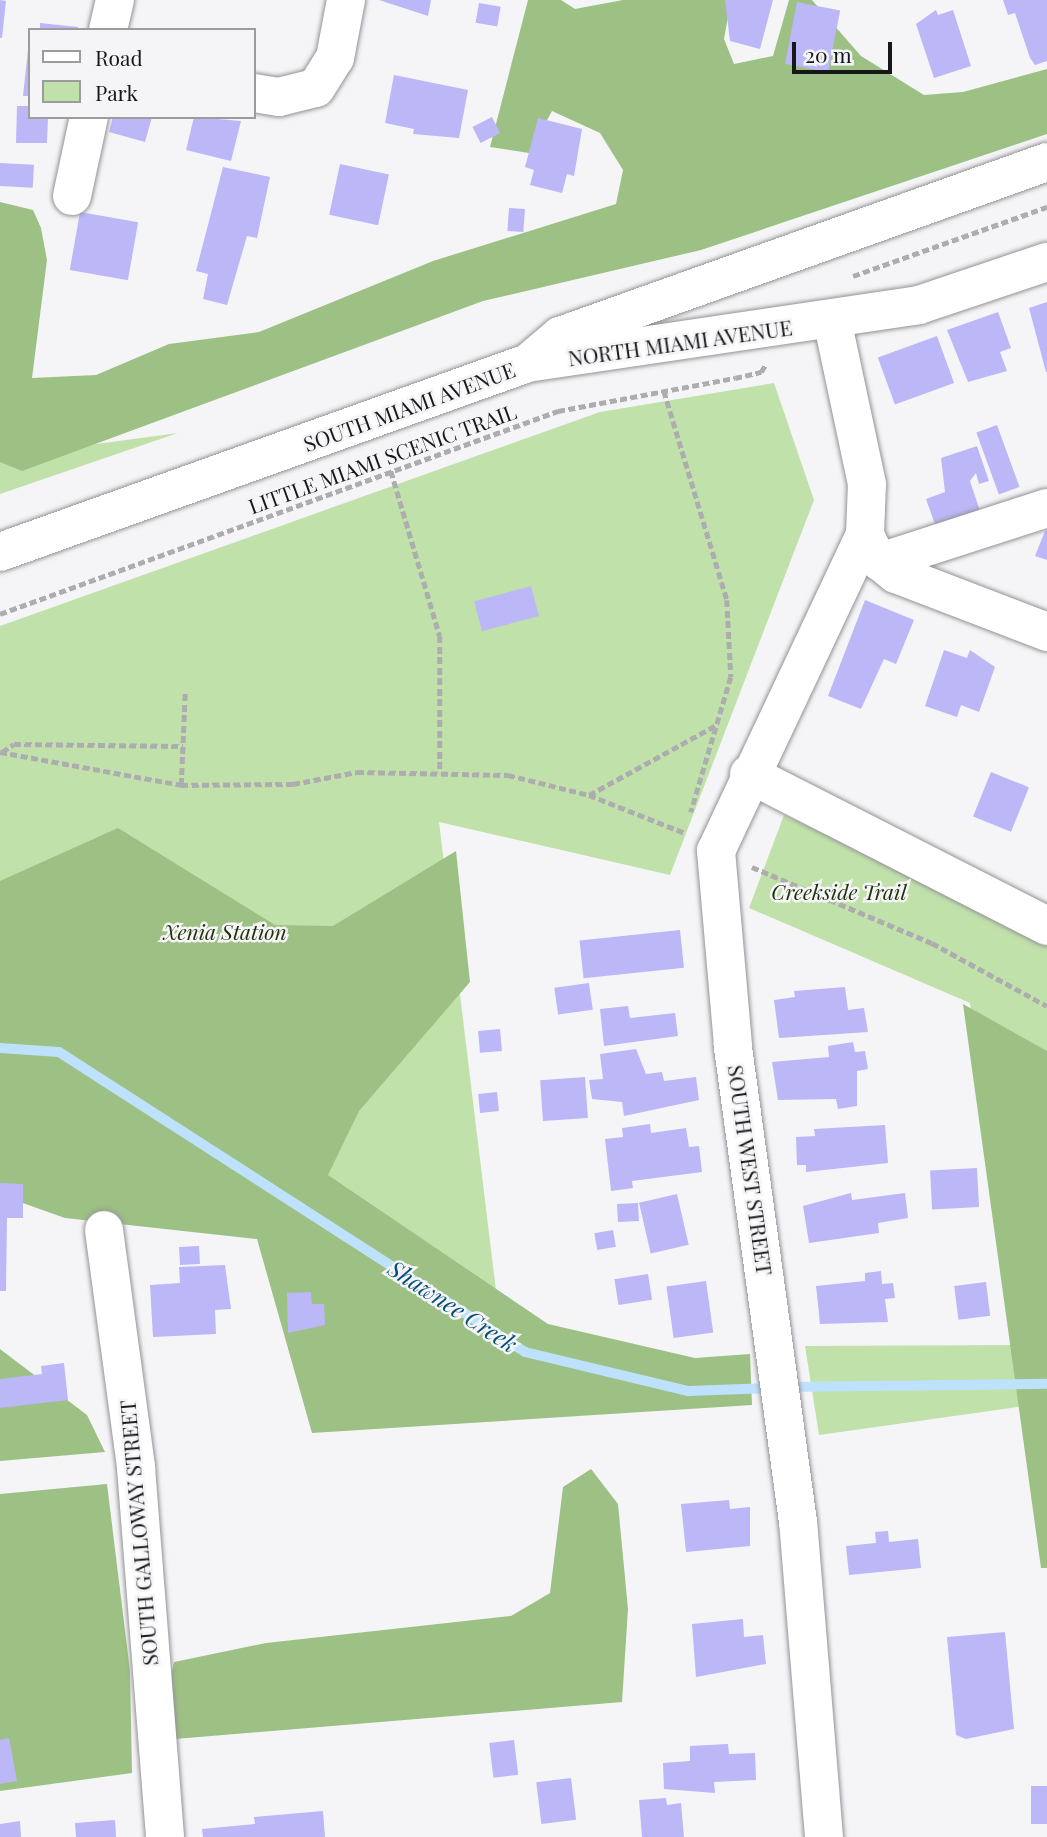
<!DOCTYPE html>
<style>
body{margin:0}
#map{position:relative;width:1047px;height:1837px;overflow:hidden;background:#f5f5f8;font-family:"Playfair Display",serif}
div>[style]{position:absolute}
.green>*{inset:0;background:#c1e1ab}
.forest>*{inset:0;background:#9dc084}
.stream>*{height:10px;margin:-5px;padding:0 5px;transform-origin:5px;border-radius:5px;background:#bee2fe}
.building>*{inset:0;background:#bcb7f7;transform-origin:0 0}
.path>*{height:4.5px;margin-top:-2.25px;transform-origin:0;background:repeating-linear-gradient(90deg,#adadaf 0 7px,transparent 0 10.5px)}
.roads{filter:drop-shadow(0 0 2px #939396) drop-shadow(0 0 2px #939396)}
.minor>*{height:38px;margin:-19px;padding:0 19px;transform-origin:19px;border-radius:19px;background:#fff}
span{translate:-50% -50%;white-space:nowrap;text-align:center;line-height:1.15;-webkit-text-stroke:5px #f5f5f8;paint-order:stroke}
.street-label{font-size:21px;color:#171717}
.park-label{font-size:21px;color:#1c3106;font-style:italic}
.water-label{font-size:23px;color:#00507a;font-style:italic}
.legend{position:absolute;left:28px;top:28px;width:228px;height:91px;box-sizing:border-box;background:#f5f5f8;border:2px solid #9c9c9e;margin:0;padding:9px 12px;list-style:none;font-size:21px;color:#171717}
.legend li{display:flex;align-items:center;gap:14px;height:35px}
.legend b{width:35px;border:2px solid #9c9c9e}
.scale{position:absolute;left:792px;top:42px;width:100px;height:32px;box-sizing:border-box;border:4px solid #171717;border-top:0;padding-left:9px;font-size:21px;line-height:24px;white-space:nowrap;color:#171717;-webkit-text-stroke:5px #f5f5f8;paint-order:stroke}
</style>
<div id="map">
<div class="green">
<i style="clip-path:polygon(774px 383px,814px 500px,670px 875px,439px 822px,503px 1348px,283px 1228px,0 1101px,0 626px,600px 412px)"></i>
<i style="clip-path:polygon(178px 433px,0 494px,0 457px)"></i>
<i style="clip-path:polygon(784px 815px,1047px 939px,1047px 1403px,819px 1435px,805px 1346px,1012px 1345px,970px 1003px,749px 908px)"></i>
</div>
<div class="forest">
<i style="clip-path:polygon(528px 0,561px 0,575px 9px,623px 0,731px 0,724px 39px,734px 64px,773px 56px,789px 0,812px 0,861px 56px,924px 95px,963px 92px,1047px 69px,1047px 134px,701px 250px,483px 301px,22px 471px,0 462px,0 202px,33px 210px,41px 228px,47px 260px,32px 378px,96px 375px,169px 344px,259px 332px,433px 261px,616px 204px,623px 170px,600px 133px,552px 111px,529px 153px,490px 147px)"></i>
<i style="clip-path:polygon(118px 828px,275px 925px,333px 926px,456px 851px,470px 982px,359px 1111px,328px 1175px,548px 1324px,695px 1358px,750px 1354px,752px 1405px,312px 1433px,257px 1239px,65px 1218px,0 1195px,0 881px)"></i>
<i style="clip-path:polygon(963px 1004px,1047px 1051px,1047px 1568px,1041px 1568px)"></i>
<i style="clip-path:polygon(0 1349px,87px 1415px,105px 1452px,0 1461px)"></i>
<i style="clip-path:polygon(591px 1469px,618px 1504px,628px 1609px,622px 1702px,175px 1739px,166px 1703px,174px 1662px,266px 1643px,511px 1616px,550px 1593px,563px 1487px)"></i>
<i style="clip-path:polygon(107px 1484px,130px 1671px,132px 1773px,0 1791px,0 1494px)"></i>
</div>
<div class="stream">
<i style="left:0;top:1048px;width:59px;rotate:3.9deg"></i>
<i style="left:59px;top:1052px;width:554px;rotate:32.77deg"></i>
<i style="left:525px;top:1352px;width:168px;rotate:13.5deg"></i>
<i style="left:688px;top:1391px;width:83px;rotate:-2.1deg"></i>
<i style="left:786px;top:1387px;width:261px;rotate:-0.7deg"></i>
</div>
<div class="building">
<i style="clip-path:polygon(0 0,6px 1px,2px 38px,0 38px)"></i>
<i style="clip-path:polygon(379px 0,431px 0,428px 16px)"></i>
<i style="clip-path:polygon(725px 0,773px 0,760px 49px,730px 41px)"></i>
<i style="clip-path:polygon(1003px 0,1047px 0,1047px 61px,1035px 65px,1030px 58px,1015px 13px,1008px 15px)"></i>
<i style="left:797px;top:2px;width:44px;height:63px;rotate:11deg"></i>
<i style="left:479px;top:3px;width:22px;height:20px;rotate:10deg"></i>
<i style="clip-path:polygon(936px 10px,938px 15px,953px 10px,971px 66px,934px 78px,916px 24px)"></i>
<i style="clip-path:polygon(40px 23px,78px 27px,77px 30px,40px 30px)"></i>
<i style="clip-path:polygon(28px 50px,30px 50px,30px 96px,23px 96px)"></i>
<i style="clip-path:polygon(394px 75px,468px 90px,459px 138px,413px 134px,414px 129px,385px 123px)"></i>
<i style="clip-path:polygon(17px 106px,30px 106px,30px 117px,48px 117px,47px 143px,16px 143px)"></i>
<i style="clip-path:polygon(113px 117px,152px 117px,145px 142px,109px 132px)"></i>
<i style="clip-path:polygon(194px 117px,241px 121px,231px 161px,186px 150px)"></i>
<i style="left:492px;top:117px;width:18px;height:22px;rotate:63deg"></i>
<i style="clip-path:polygon(538px 118px,582px 129px,574px 176px,567px 174px,562px 193px,530px 185px,534px 170px,525px 167px)"></i>
<i style="left:0;top:163px;width:34px;height:23px;rotate:3deg"></i>
<i style="left:340px;top:164px;width:50px;height:52px;rotate:12deg"></i>
<i style="clip-path:polygon(223px 167px,270px 177px,257px 238px,247px 236px,227px 305px,203px 299px,208px 274px,196px 271px)"></i>
<i style="left:509px;top:208px;width:16px;height:23px;rotate:4deg"></i>
<i style="left:80px;top:212px;width:59px;height:59px;rotate:10deg"></i>
<i style="clip-path:polygon(1047px 302px,1047px 372px,1046px 372px,1029px 308px)"></i>
<i style="clip-path:polygon(998px 312px,1011px 348px,1000px 352px,1007px 371px,968px 382px,947px 330px)"></i>
<i style="left:937px;top:336px;width:50px;height:63px;rotate:70deg"></i>
<i style="left:997px;top:425px;width:66px;height:22px;rotate:70deg"></i>
<i style="clip-path:polygon(977px 446px,989px 481px,979px 484px,976px 473px,970px 481px,981px 514px,937px 530px,926px 499px,945px 492px,941px 458px)"></i>
<i style="clip-path:polygon(1045px 531px,1047px 531px,1047px 560px,1035px 556px)"></i>
<i style="left:531px;top:586px;width:31px;height:59px;rotate:75deg"></i>
<i style="clip-path:polygon(865px 600px,914px 620px,896px 664px,884px 659px,861px 709px,828px 696px)"></i>
<i style="clip-path:polygon(944px 650px,967px 658px,970px 650px,995px 667px,979px 712px,961px 705px,957px 717px,925px 706px)"></i>
<i style="left:991px;top:772px;width:41px;height:48px;rotate:22deg"></i>
<i style="left:680px;top:930px;width:38px;height:101px;rotate:84deg"></i>
<i style="left:589px;top:983px;width:27px;height:35px;rotate:82deg"></i>
<i style="clip-path:polygon(845px 987px,848px 1010px,864px 1008px,868px 1032px,779px 1038px,774px 1000px,795px 997px,794px 991px)"></i>
<i style="clip-path:polygon(628px 1006px,630px 1018px,675px 1013px,678px 1036px,604px 1046px,600px 1009px)"></i>
<i style="left:500px;top:1029px;width:22px;height:22px;rotate:85deg"></i>
<i style="clip-path:polygon(853px 1042px,855px 1052px,865px 1051px,868px 1069px,857px 1071px,857px 1106px,838px 1109px,836px 1099px,778px 1100px,772px 1062px,829px 1057px,828px 1046px)"></i>
<i style="clip-path:polygon(636px 1049px,646px 1074px,662px 1072px,664px 1081px,696px 1077px,699px 1100px,624px 1116px,622px 1102px,592px 1099px,589px 1080px,603px 1079px,600px 1054px)"></i>
<i style="left:585px;top:1077px;width:41px;height:45px;rotate:86deg"></i>
<i style="left:497px;top:1092px;width:19px;height:19px;rotate:84deg"></i>
<i style="clip-path:polygon(650px 1124px,651px 1133px,686px 1128px,689px 1147px,699px 1146px,702px 1172px,632px 1181px,633px 1188px,611px 1191px,605px 1139px,623px 1137px,622px 1128px)"></i>
<i style="clip-path:polygon(885px 1125px,888px 1163px,806px 1172px,806px 1165px,797px 1165px,796px 1137px,815px 1136px,814px 1129px)"></i>
<i style="left:977px;top:1168px;width:39px;height:47px;rotate:87deg"></i>
<i style="clip-path:polygon(0 1183px,23px 1184px,23px 1218px,7px 1218px,6px 1291px,0 1291px)"></i>
<i style="clip-path:polygon(851px 1193px,852px 1200px,905px 1193px,908px 1218px,878px 1223px,879px 1233px,809px 1243px,803px 1206px)"></i>
<i style="left:677px;top:1194px;width:52px;height:39px;rotate:77deg"></i>
<i style="left:638px;top:1203px;width:18px;height:21px;rotate:87deg"></i>
<i style="left:613px;top:1230px;width:17px;height:19px;rotate:80deg"></i>
<i style="left:199px;top:1246px;width:18px;height:20px;rotate:87deg"></i>
<i style="clip-path:polygon(225px 1265px,231px 1309px,215px 1310px,216px 1334px,153px 1337px,150px 1285px,180px 1283px,179px 1267px)"></i>
<i style="clip-path:polygon(881px 1271px,882px 1284px,893px 1283px,895px 1298px,885px 1299px,888px 1322px,820px 1324px,816px 1286px,865px 1281px,865px 1273px)"></i>
<i style="left:648px;top:1274px;width:26px;height:34px;rotate:81deg"></i>
<i style="left:706px;top:1281px;width:52px;height:40px;rotate:82deg"></i>
<i style="left:986px;top:1282px;width:34px;height:32px;rotate:83deg"></i>
<i style="clip-path:polygon(311px 1292px,312px 1304px,324px 1304px,325px 1325px,288px 1333px,287px 1293px)"></i>
<i style="clip-path:polygon(64px 1363px,68px 1400px,0 1408px,0 1379px,42px 1374px,41px 1366px)"></i>
<i style="clip-path:polygon(729px 1500px,730px 1509px,750px 1507px,750px 1546px,686px 1552px,681px 1504px)"></i>
<i style="clip-path:polygon(888px 1531px,889px 1542px,918px 1539px,921px 1568px,849px 1575px,846px 1546px,876px 1543px,875px 1532px)"></i>
<i style="clip-path:polygon(743px 1619px,744px 1637px,763px 1635px,766px 1664px,696px 1677px,692px 1624px)"></i>
<i style="clip-path:polygon(1005px 1632px,1014px 1729px,966px 1739px,956px 1735px,947px 1637px)"></i>
<i style="clip-path:polygon(9px 1738px,17px 1781px,0 1784px,0 1740px)"></i>
<i style="left:514px;top:1740px;width:35px;height:25px;rotate:83deg"></i>
<i style="clip-path:polygon(728px 1744px,729px 1754px,755px 1753px,756px 1780px,714px 1782px,715px 1793px,664px 1789px,663px 1763px,690px 1761px,690px 1746px)"></i>
<i style="left:571px;top:1778px;width:42px;height:35px;rotate:83deg"></i>
<i style="left:1047px;top:1786px;width:38px;height:16px;rotate:90deg"></i>
<i style="clip-path:polygon(666px 1798px,667px 1805px,681px 1803px,684px 1837px,642px 1837px,639px 1800px)"></i>
<i style="clip-path:polygon(323px 1811px,325px 1837px,203px 1837px,202px 1829px,255px 1824px,254px 1817px)"></i>
<i style="clip-path:polygon(115px 1820px,116px 1837px,76px 1837px,75px 1823px)"></i>
<i style="clip-path:polygon(20px 1821px,21px 1837px,0 1837px,0 1824px)"></i>
</div>
<div class="path">
<i style="left:853px;top:276px;width:206px;rotate:-19.6deg"></i>
<i style="left:664px;top:391px;width:218px;rotate:73.2deg"></i>
<i style="left:727px;top:600px;width:77px;rotate:87deg"></i>
<i style="left:731px;top:677px;width:141px;rotate:106.5deg"></i>
<i style="left:391px;top:471px;width:172px;rotate:73.5deg"></i>
<i style="left:440px;top:636px;width:137px;rotate:90deg"></i>
<i style="left:0;top:614px;width:594px;rotate:-19.99deg"></i>
<i style="left:558px;top:411px;width:180px;rotate:-10.6deg"></i>
<i style="left:735px;top:378px;width:27px;rotate:-13deg"></i>
<i style="left:761px;top:372px;width:9px;rotate:-58deg"></i>
<i style="left:0;top:752px;width:184px;rotate:10.3deg"></i>
<i style="left:181px;top:785px;width:112px;rotate:-0.5deg"></i>
<i style="left:293px;top:784px;width:65px;rotate:-10.6deg"></i>
<i style="left:357px;top:772px;width:151px;rotate:1.1deg"></i>
<i style="left:508px;top:775px;width:83px;rotate:13.9deg"></i>
<i style="left:589px;top:795px;width:103px;rotate:21.6deg"></i>
<i style="left:2px;top:752px;width:14px;rotate:-34deg"></i>
<i style="left:14px;top:744px;width:169px;rotate:0.7deg"></i>
<i style="left:181px;top:785px;width:92px;rotate:-87.5deg"></i>
<i style="left:589px;top:795px;width:147px;rotate:-28.8deg"></i>
<i style="left:752px;top:867px;width:195px;rotate:22.9deg"></i>
<i style="left:932px;top:943px;width:131px;rotate:28.7deg"></i>
</div>
<div class="roads">
<div class="minor">
<i style="left:108px;top:30px;width:31px;rotate:-77deg"></i>
<i style="left:254px;top:93px;width:25px;rotate:9deg"></i>
<i style="left:279px;top:97px;width:38px;rotate:-14deg"></i>
<i style="left:316px;top:88px;width:36px;rotate:-58deg"></i>
<i style="left:335px;top:58px;width:59px;rotate:-79.3deg"></i>
<i style="left:72px;top:196px;width:81px;rotate:-77.9deg"></i>
<i style="left:534px;top:362px;width:389px;rotate:-8.4deg"></i>
<i style="left:919px;top:305px;width:135px;rotate:-18.6deg"></i>
<i style="left:865px;top:535px;width:25px;rotate:64deg"></i>
<i style="left:876px;top:558px;width:26px;rotate:39deg"></i>
<i style="left:896px;top:574px;width:162px;rotate:21deg"></i>
<i style="left:0;top:552px;width:561px;rotate:-19.7deg"></i>
<i style="left:528px;top:363px;width:42px;rotate:-40.2deg"></i>
<i style="left:560px;top:336px;width:517px;rotate:-19.66deg"></i>
<i style="left:880px;top:562px;width:176px;rotate:-17.9deg"></i>
<i style="left:749px;top:774px;width:335px;rotate:27deg"></i>
<i style="left:104px;top:1230px;width:240px;rotate:82.3deg"></i>
<i style="left:136px;top:1468px;width:370px;rotate:85.5deg"></i>
<i style="left:824px;top:1837px;width:316px;rotate:-94.7deg"></i>
<i style="left:798px;top:1522px;width:481px;rotate:-97.8deg"></i>
<i style="left:733px;top:1045px;width:195px;rotate:-95deg"></i>
<i style="left:716px;top:851px;width:349px;rotate:-64.8deg"></i>
<i style="left:865px;top:535px;width:51px;rotate:-87.8deg"></i>
<i style="left:867px;top:484px;width:168px;rotate:-102deg"></i>
</div>
</div>
<div class="street-label">
<span style="left:680px;top:342px;rotate:-8deg">NORTH MIAMI AVENUE</span>
<span style="left:409px;top:406px;rotate:-20deg">SOUTH MIAMI AVENUE</span>
<span style="left:382px;top:458px;rotate:-20deg">LITTLE MIAMI SCENIC TRAIL</span>
<span style="left:751px;top:1170px;rotate:82deg">SOUTH WEST STREET</span>
<span style="left:138px;top:1533px;rotate:-95deg">SOUTH GALLOWAY STREET</span>
</div>
<div class="park-label">
<span style="left:839px;top:891px">Creekside Trail</span>
<span style="left:225px;top:931px">Xenia Station</span>
</div>
<div class="water-label">
<span style="left:453px;top:1306px;rotate:33deg">Shawnee Creek</span>
</div>
<ul class="legend">
<li><b style="height:9px;background:#fff"></b>Road</li>
<li><b style="height:19px;background:#c1e1ab"></b>Park</li>
</ul>
<div class="scale">20 m</div>
</div>
